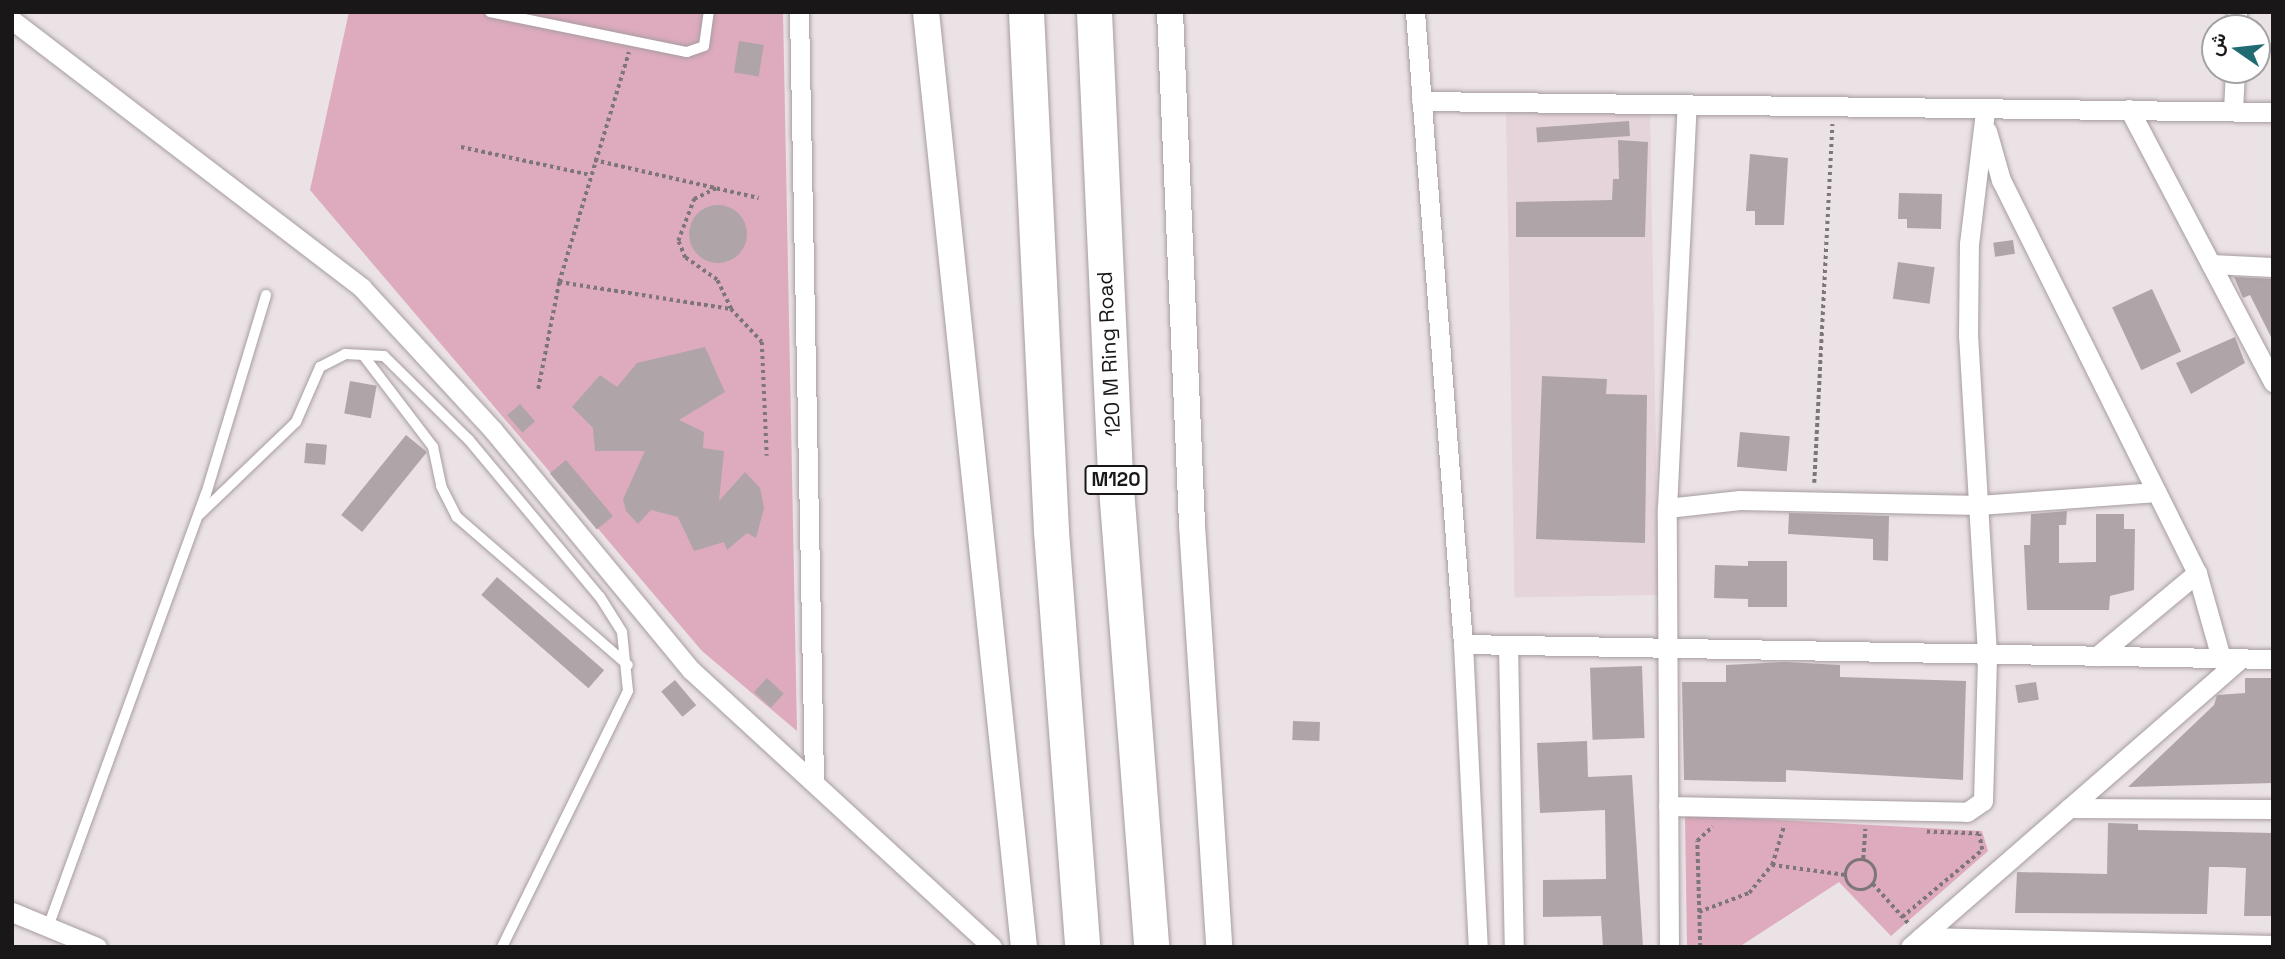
<!DOCTYPE html>
<meta charset="utf-8">
<style>
body{margin:0}
#map{position:relative;width:2285px;height:959px;overflow:hidden;background:#ebe2e5;font-family:"Space Grotesk",Vazirmatn,sans-serif}
div>[style]{position:absolute}
.built>*{inset:0;background:#e6d4db;transform-origin:0 0}
.green>*{inset:0;background:#ddaabe}
.building>*{inset:0;background:#afa5a9;transform-origin:0 0}
.round{border-radius:50%}
.path>*{height:3.5px;margin-top:-1.75px;transform-origin:0;background:repeating-linear-gradient(90deg,#7c7678 0 3.5px,transparent 0 7px)}
.path>.ring{margin:-1.75px;padding:0;box-sizing:content-box;background:none;border:3.5px solid #7c7678;border-radius:50%}
.roads{filter:drop-shadow(0 0 2px #a69da0) drop-shadow(0 0 2px #a69da0)}
.lane>*{height:10px;margin:-5px;padding:0 5px;transform-origin:5px;border-radius:5px;background:#fff}
.street>*{height:19px;margin:-9.5px;padding:0 9.5px;transform-origin:9.5px;border-radius:9.5px;background:#fff}
.secondary>*{height:26px;margin:-13px;padding:0 13px;transform-origin:13px;border-radius:13px;background:#fff}
.highway>*{height:35px;margin:-17.5px;padding:0 17.5px;transform-origin:17.5px;border-radius:17.5px;background:#fff}
span{translate:-50% -50%;white-space:nowrap;text-align:center;line-height:1.15;-webkit-text-stroke:5px #fff;paint-order:stroke}
.shield-label span{padding:2px 5px;background:#fff;border:2px solid;border-radius:5px;-webkit-text-stroke-width:0}
.shield-label{font-size:19px;color:#1a1718;font-weight:700}
.street-label{font-size:21px;color:#1a1718}
.frame{position:absolute;inset:0;border:14px solid #1a1718;pointer-events:none}
.north{position:absolute;left:2201px;top:14px;width:70px;height:70px;box-sizing:border-box;background:#fff;border:2px solid #a3a2a3;border-radius:50%;rotate:284deg;font-size:19px;font-weight:700;line-height:28px;text-align:center;color:#1a1718}
.north::after{content:'';display:block;margin:auto;width:24px;height:32px;background:#1f6b71;clip-path:polygon(50% 0,100% 100%,50% 72%,0 100%)}
</style>
<div id="map">
<div class="built">
<i style="left:1650px;top:109px;width:486px;height:144px;rotate:89deg"></i>
</div>
<div class="green">
<i style="clip-path:polygon(349px 12px,783px 12px,797px 731px,702px 651px,310px 190px)"></i>
<i style="clip-path:polygon(1685px 815px,1982px 831px,1988px 851px,1891px 936px,1839px 882px,1739px 947px,1687px 947px)"></i>
</div>
<div class="building">
<i style="left:739px;top:41px;width:25px;height:32px;rotate:9deg"></i>
<i style="left:1629px;top:121px;width:15px;height:93px;rotate:86deg"></i>
<i style="clip-path:polygon(1618px 140px,1648px 142px,1645px 237px,1516px 237px,1516px 202px,1612px 200px,1613px 179px,1619px 179px)"></i>
<i style="clip-path:polygon(1750px 154px,1788px 158px,1784px 225px,1755px 225px,1755px 211px,1746px 211px)"></i>
<i style="clip-path:polygon(1899px 193px,1942px 194px,1941px 229px,1907px 228px,1907px 219px,1898px 219px)"></i>
<i class="round" style="left:689px;top:205px;width:58px;height:58px"></i>
<i style="left:2013px;top:240px;width:14px;height:20px;rotate:82deg"></i>
<i style="left:1898px;top:262px;width:37px;height:37px;rotate:8deg"></i>
<i style="clip-path:polygon(2234px 277px,2273px 279px,2273px 341px,2250px 295px,2243px 298px)"></i>
<i style="left:2152px;top:289px;width:69px;height:44px;rotate:65deg"></i>
<i style="clip-path:polygon(2235px 337px,2245px 363px,2191px 394px,2176px 363px)"></i>
<i style="clip-path:polygon(705px 347px,725px 392px,679px 420px,704px 432px,703px 448px,724px 451px,719px 501px,745px 472px,760px 488px,764px 508px,756px 538px,747px 533px,727px 550px,724px 542px,694px 551px,678px 517px,651px 510px,638px 524px,626px 511px,623px 499px,645px 451px,595px 451px,593px 428px,572px 407px,600px 375px,617px 387px,637px 363px)"></i>
<i style="clip-path:polygon(1542px 376px,1607px 379px,1606px 394px,1647px 395px,1645px 543px,1536px 539px)"></i>
<i style="left:350px;top:381px;width:27px;height:33px;rotate:10deg"></i>
<i style="left:520px;top:404px;width:23px;height:17px;rotate:49deg"></i>
<i style="left:1740px;top:432px;width:50px;height:35px;rotate:5deg"></i>
<i style="left:406px;top:435px;width:27px;height:103px;rotate:39deg"></i>
<i style="left:306px;top:443px;width:21px;height:20px;rotate:5deg"></i>
<i style="left:566px;top:460px;width:73px;height:21px;rotate:50deg"></i>
<i style="clip-path:polygon(2067px 511px,2066px 525px,2059px 525px,2059px 563px,2096px 562px,2096px 514px,2124px 514px,2124px 529px,2135px 529px,2134px 590px,2110px 596px,2109px 610px,2027px 610px,2024px 545px,2030px 545px,2031px 514px)"></i>
<i style="clip-path:polygon(1789px 513px,1889px 516px,1888px 561px,1873px 560px,1873px 539px,1788px 534px)"></i>
<i style="clip-path:polygon(1748px 561px,1787px 561px,1787px 607px,1748px 607px,1748px 599px,1714px 598px,1715px 565px,1748px 566px)"></i>
<i style="left:497px;top:577px;width:142px;height:24px;rotate:41deg"></i>
<i style="clip-path:polygon(1785px 662px,1840px 665px,1840px 677px,1966px 681px,1963px 780px,1786px 770px,1786px 782px,1684px 780px,1682px 682px,1726px 682px,1726px 665px)"></i>
<i style="left:1642px;top:666px;width:72px;height:52px;rotate:88deg"></i>
<i style="left:767px;top:678px;width:23px;height:19px;rotate:43deg"></i>
<i style="clip-path:polygon(2245px 678px,2273px 678px,2273px 783px,2128px 787px,2214px 705px,2217px 695px,2245px 693px)"></i>
<i style="left:675px;top:680px;width:33px;height:18px;rotate:50deg"></i>
<i style="left:2036px;top:682px;width:18px;height:21px;rotate:81deg"></i>
<i style="left:1293px;top:721px;width:27px;height:19px;rotate:2deg"></i>
<i style="clip-path:polygon(1587px 741px,1588px 777px,1632px 775px,1643px 947px,1603px 947px,1601px 916px,1543px 917px,1543px 880px,1606px 879px,1605px 810px,1540px 813px,1537px 743px)"></i>
<i style="clip-path:polygon(2108px 823px,2138px 824px,2138px 830px,2273px 833px,2273px 916px,2244px 916px,2246px 868px,2224px 867px,2209px 867px,2207px 914px,2015px 913px,2017px 872px,2107px 874px)"></i>
</div>
<div class="path">
<i style="left:461px;top:147px;width:132px;rotate:12.2deg"></i>
<i style="left:594px;top:160px;width:169px;rotate:13deg"></i>
<i style="left:559px;top:282px;width:174px;rotate:8.9deg"></i>
<i style="left:731px;top:309px;width:32px;rotate:-116deg"></i>
<i style="left:717px;top:280px;width:39px;rotate:-145deg"></i>
<i style="left:685px;top:258px;width:18px;rotate:-112deg"></i>
<i style="left:678px;top:241px;width:45px;rotate:-69.1deg"></i>
<i style="left:694px;top:199px;width:25px;rotate:-26deg"></i>
<i style="left:731px;top:309px;width:45px;rotate:46.8deg"></i>
<i style="left:762px;top:342px;width:114px;rotate:87.5deg"></i>
<i style="left:538px;top:389px;width:109px;rotate:-78.9deg"></i>
<i style="left:559px;top:282px;width:240px;rotate:-73.1deg"></i>
<i style="left:1814px;top:483px;width:359px;rotate:-87.1deg"></i>
<i style="left:1863px;top:859px;width:30px;rotate:-86deg"></i>
<i class="ring" style="left:1846px;top:860px;width:26.5px;height:26.5px"></i>
<i style="left:1772px;top:865px;width:75px;rotate:7.7deg"></i>
<i style="left:1873px;top:884px;width:54px;rotate:48deg"></i>
<i style="left:1699px;top:912px;width:53px;rotate:-20.8deg"></i>
<i style="left:1749px;top:893px;width:36px;rotate:-51deg"></i>
<i style="left:1772px;top:865px;width:39px;rotate:-73deg"></i>
<i style="left:1902px;top:917px;width:104px;rotate:-39.9deg"></i>
<i style="left:1982px;top:850px;width:16px;rotate:-101deg"></i>
<i style="left:1979px;top:834px;width:53px;rotate:-177.8deg"></i>
<i style="left:1700px;top:947px;width:106px;rotate:-91.6deg"></i>
<i style="left:1697px;top:841px;width:21px;rotate:-43deg"></i>
</div>
<div class="roads">
<div class="lane">
<i style="left:490px;top:12px;width:201px;rotate:11.5deg"></i>
<i style="left:687px;top:52px;width:18px;rotate:-19deg"></i>
<i style="left:704px;top:46px;width:34px;rotate:-82deg"></i>
<i style="left:363px;top:355px;width:116px;rotate:52.7deg"></i>
<i style="left:433px;top:447px;width:40px;rotate:78deg"></i>
<i style="left:441px;top:486px;width:35px;rotate:63deg"></i>
<i style="left:457px;top:517px;width:226px;rotate:40.9deg"></i>
<i style="left:199px;top:515px;width:134px;rotate:-43.8deg"></i>
<i style="left:296px;top:422px;width:60px;rotate:-66.4deg"></i>
<i style="left:320px;top:367px;width:28px;rotate:-27deg"></i>
<i style="left:345px;top:354px;width:39px;rotate:3deg"></i>
<i style="left:384px;top:356px;width:120px;rotate:44.7deg"></i>
<i style="left:469px;top:440px;width:204px;rotate:50.2deg"></i>
<i style="left:600px;top:597px;width:41px;rotate:57.8deg"></i>
<i style="left:622px;top:632px;width:59px;rotate:84.2deg"></i>
<i style="left:628px;top:691px;width:285px;rotate:116.2deg"></i>
<i style="left:48px;top:927px;width:461px;rotate:-70deg"></i>
<i style="left:206px;top:494px;width:208px;rotate:-73.2deg"></i>
</div>
<div class="street">
<i style="left:799px;top:12px;width:766px;rotate:88.88deg"></i>
<i style="left:1415px;top:12px;width:634px;rotate:85.66deg"></i>
<i style="left:1463px;top:644px;width:303px;rotate:87.2deg"></i>
<i style="left:12px;top:20px;width:441px;rotate:37.4deg"></i>
<i style="left:362px;top:288px;width:193px;rotate:47.3deg"></i>
<i style="left:493px;top:430px;width:311px;rotate:50.5deg"></i>
<i style="left:691px;top:670px;width:409px;rotate:42.6deg"></i>
<i style="left:2236px;top:28px;width:16px;rotate:-86deg"></i>
<i style="left:1421px;top:101px;width:852px;rotate:0.74deg"></i>
<i style="left:2129px;top:109px;width:309px;rotate:62.2deg"></i>
<i style="left:2233px;top:111px;width:41px;rotate:-87.2deg"></i>
<i style="left:1987px;top:131px;width:51px;rotate:74.1deg"></i>
<i style="left:2001px;top:180px;width:439px;rotate:63.5deg"></i>
<i style="left:2197px;top:573px;width:88px;rotate:74.2deg"></i>
<i style="left:2211px;top:264px;width:62px;rotate:2.8deg"></i>
<i style="left:1667px;top:508px;width:73px;rotate:-6.3deg"></i>
<i style="left:1740px;top:500px;width:239px;rotate:1.2deg"></i>
<i style="left:1979px;top:505px;width:178px;rotate:-4.2deg"></i>
<i style="left:1463px;top:644px;width:810px;rotate:1.06deg"></i>
<i style="left:1508px;top:645px;width:302px;rotate:88.9deg"></i>
<i style="left:2097px;top:656px;width:130px;rotate:-39.7deg"></i>
<i style="left:1668px;top:806px;width:299px;rotate:1.1deg"></i>
<i style="left:1967px;top:812px;width:19px;rotate:-35deg"></i>
<i style="left:1983px;top:801px;width:147px;rotate:-88.4deg"></i>
<i style="left:1987px;top:654px;width:319px;rotate:-93.4deg"></i>
<i style="left:1968px;top:336px;width:92px;rotate:-89.4deg"></i>
<i style="left:1969px;top:244px;width:134px;rotate:-83.1deg"></i>
<i style="left:2069px;top:808px;width:204px;rotate:0.3deg"></i>
<i style="left:12px;top:912px;width:92px;rotate:22.4deg"></i>
<i style="left:1921px;top:937px;width:352px;rotate:1.3deg"></i>
<i style="left:1669px;top:947px;width:439px;rotate:-90.3deg"></i>
<i style="left:1667px;top:508px;width:404px;rotate:-87.2deg"></i>
<i style="left:1910px;top:947px;width:438px;rotate:-41.1deg"></i>
</div>
<div class="secondary">
<i style="left:926px;top:12px;width:940px;rotate:84.02deg"></i>
<i style="left:1170px;top:12px;width:513px;rotate:87.54deg"></i>
<i style="left:1192px;top:525px;width:423px;rotate:86.3deg"></i>
</div>
<div class="highway">
<i style="left:1026px;top:12px;width:520px;rotate:87.24deg"></i>
<i style="left:1051px;top:531px;width:417px;rotate:85.7deg"></i>
<i style="left:1094px;top:12px;width:477px;rotate:87.4deg"></i>
<i style="left:1116px;top:488px;width:460px;rotate:85.6deg"></i>
</div>
</div>
<div class="shield-label">
<span style="left:1116px;top:480px">M120</span>
</div>
<div class="street-label">
<span style="left:1109px;top:354px;rotate:-93deg">120 M Ring Road</span>
</div>
<div class="frame"></div>
<div class="north">ش</div>
</div>
